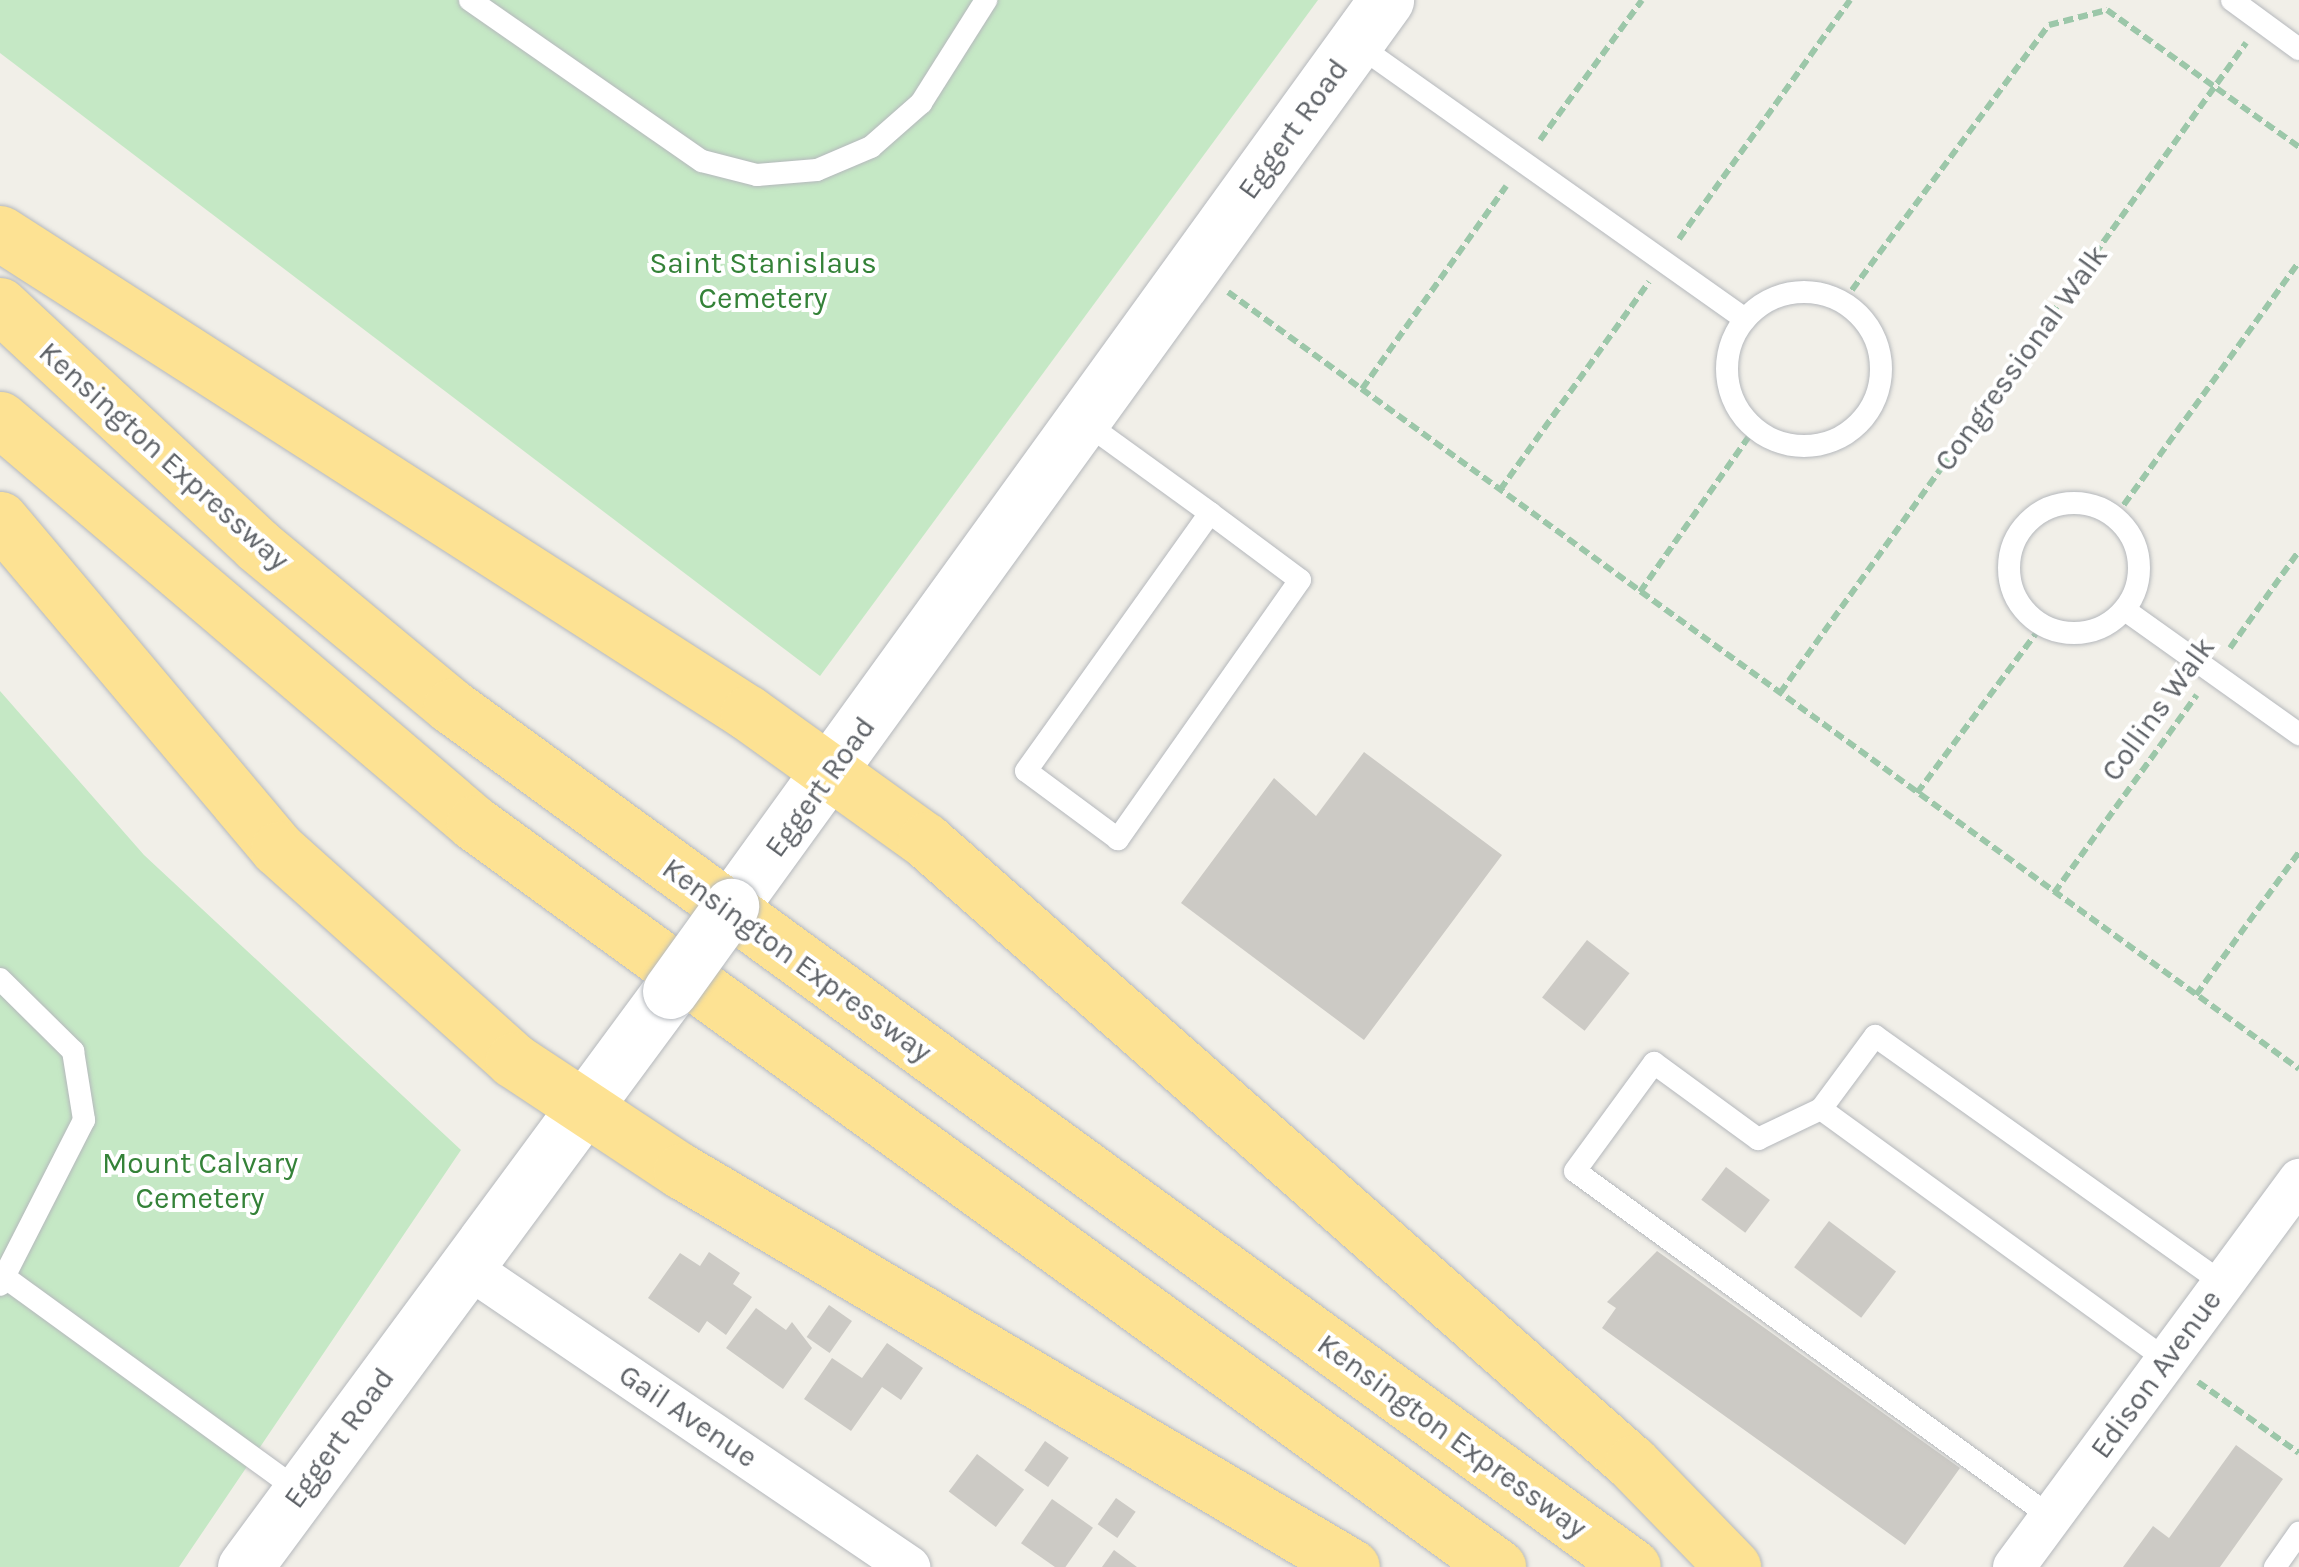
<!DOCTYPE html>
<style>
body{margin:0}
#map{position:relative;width:2299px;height:1567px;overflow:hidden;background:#f1efe8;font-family:Karla,sans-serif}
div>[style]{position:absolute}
.green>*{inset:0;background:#c5e8c5}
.building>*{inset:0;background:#cccac5;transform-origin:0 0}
.path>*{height:6px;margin-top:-3px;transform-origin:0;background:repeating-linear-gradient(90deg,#9cc7a9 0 10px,transparent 0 15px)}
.roads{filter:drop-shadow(0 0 2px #b5b8bc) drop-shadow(0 0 2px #b5b8bc)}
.lane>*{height:22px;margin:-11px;padding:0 11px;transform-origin:11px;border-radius:11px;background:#fff}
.lane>.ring{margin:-11px;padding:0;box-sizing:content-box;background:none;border:22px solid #fff;border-radius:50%}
.street>*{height:42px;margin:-21px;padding:0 21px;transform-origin:21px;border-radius:21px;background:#fff}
.secondary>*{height:55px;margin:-27.5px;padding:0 27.5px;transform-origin:27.5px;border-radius:27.5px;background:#fff}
.highway>*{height:55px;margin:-27.5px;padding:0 27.5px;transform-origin:27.5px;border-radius:27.5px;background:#fde293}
.bridges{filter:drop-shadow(0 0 2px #b6babf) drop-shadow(0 0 2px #b6babf)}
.secondary-bridge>*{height:55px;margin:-27.5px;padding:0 27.5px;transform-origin:27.5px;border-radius:27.5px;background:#fff}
span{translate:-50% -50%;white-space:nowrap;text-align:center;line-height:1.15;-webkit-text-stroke:8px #fff;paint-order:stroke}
.street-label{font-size:30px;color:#5f6368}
.park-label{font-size:30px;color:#348238}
</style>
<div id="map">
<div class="green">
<i style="clip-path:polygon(0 0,1318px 0,820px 676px,0 53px)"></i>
<i style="clip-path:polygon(0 691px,144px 855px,461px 1150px,179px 1567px,0 1567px)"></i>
</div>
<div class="building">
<i style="clip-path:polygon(1364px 752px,1502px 855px,1364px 1040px,1181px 903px,1274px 778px,1316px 816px)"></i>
<i style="left:1587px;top:940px;width:54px;height:73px;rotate:38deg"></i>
<i style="left:1726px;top:1167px;width:55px;height:41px;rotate:37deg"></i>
<i style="left:1829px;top:1221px;width:84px;height:58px;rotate:37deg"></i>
<i style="clip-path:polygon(1657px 1251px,1960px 1468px,1905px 1545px,1602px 1328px,1616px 1308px,1607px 1302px)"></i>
<i style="clip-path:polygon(709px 1252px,740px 1273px,733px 1284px,752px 1297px,726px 1335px,707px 1321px,699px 1333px,648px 1298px,680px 1253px,700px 1266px)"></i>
<i style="left:829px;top:1305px;width:28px;height:39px;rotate:35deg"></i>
<i style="clip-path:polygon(756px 1308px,786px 1330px,792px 1322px,812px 1348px,783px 1389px,726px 1348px)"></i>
<i style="clip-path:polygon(887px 1343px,923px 1368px,901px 1400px,882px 1387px,851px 1431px,804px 1399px,832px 1358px,862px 1378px)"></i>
<i style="left:1045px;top:1441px;width:29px;height:36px;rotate:35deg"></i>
<i style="clip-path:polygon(2236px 1445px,2283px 1479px,2220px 1567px,2123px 1567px,2153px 1526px,2169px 1538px)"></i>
<i style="left:977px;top:1454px;width:59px;height:47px;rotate:37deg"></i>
<i style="left:1116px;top:1498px;width:24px;height:32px;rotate:35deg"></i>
<i style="left:1052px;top:1499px;width:50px;height:54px;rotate:35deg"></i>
<i style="clip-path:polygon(1114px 1550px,1137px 1567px,1102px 1567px)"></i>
</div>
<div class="path">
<i style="left:1540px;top:140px;width:173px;rotate:-53.9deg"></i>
<i style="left:1679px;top:239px;width:294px;rotate:-54.4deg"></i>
<i style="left:1228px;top:292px;width:1323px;rotate:35.96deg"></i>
<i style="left:1843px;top:302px;width:345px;rotate:-53.4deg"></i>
<i style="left:2049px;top:25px;width:60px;rotate:-14.5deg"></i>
<i style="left:2107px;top:10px;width:236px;rotate:35.5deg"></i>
<i style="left:1362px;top:389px;width:249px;rotate:-54.6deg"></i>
<i style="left:1500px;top:490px;width:256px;rotate:-54.4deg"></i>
<i style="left:2115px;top:517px;width:314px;rotate:-54.2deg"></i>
<i style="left:1640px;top:592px;width:199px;rotate:-55deg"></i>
<i style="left:2230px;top:648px;width:119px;rotate:-54.6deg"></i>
<i style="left:1780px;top:693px;width:800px;rotate:-54.36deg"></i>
<i style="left:1917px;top:793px;width:209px;rotate:-53.3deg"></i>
<i style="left:2054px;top:893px;width:244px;rotate:-54.2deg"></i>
<i style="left:2196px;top:995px;width:176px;rotate:-54.2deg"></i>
<i style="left:2198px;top:1382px;width:123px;rotate:35.1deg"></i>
</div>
<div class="roads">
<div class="lane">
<i style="left:470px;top:0;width:282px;rotate:34.8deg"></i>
<i style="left:702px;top:161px;width:57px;rotate:14.3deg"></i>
<i style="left:757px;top:175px;width:60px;rotate:-4.8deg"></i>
<i style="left:817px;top:170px;width:59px;rotate:-23.1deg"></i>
<i style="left:871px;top:147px;width:67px;rotate:-41.3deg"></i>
<i style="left:921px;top:103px;width:122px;rotate:-57.7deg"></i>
<i style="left:2232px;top:0;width:83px;rotate:36.2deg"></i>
<i style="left:1355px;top:43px;width:478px;rotate:35.3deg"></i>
<i class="ring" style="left:1727px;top:292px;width:132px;height:132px"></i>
<i style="left:1083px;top:421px;width:157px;rotate:35.9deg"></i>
<i style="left:1210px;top:513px;width:112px;rotate:36.7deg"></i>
<i style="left:1300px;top:580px;width:317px;rotate:125.1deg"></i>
<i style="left:1118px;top:839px;width:114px;rotate:-143.5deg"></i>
<i style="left:1026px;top:771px;width:317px;rotate:-54.5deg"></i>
<i class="ring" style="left:2009px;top:503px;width:108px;height:108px"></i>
<i style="left:2125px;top:610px;width:214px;rotate:35.5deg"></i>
<i style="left:0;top:979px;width:103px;rotate:44.6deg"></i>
<i style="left:73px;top:1051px;width:70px;rotate:80.9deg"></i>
<i style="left:84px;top:1120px;width:185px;rotate:117deg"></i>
<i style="left:1821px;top:1109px;width:91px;rotate:-53.5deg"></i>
<i style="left:1875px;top:1036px;width:427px;rotate:35.4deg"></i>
<i style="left:6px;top:1278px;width:362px;rotate:36deg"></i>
<i style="left:2051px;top:1517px;width:588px;rotate:-143.99deg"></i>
<i style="left:1575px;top:1171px;width:134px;rotate:-53.8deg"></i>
<i style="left:1654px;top:1063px;width:129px;rotate:36.2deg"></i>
<i style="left:1758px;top:1139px;width:70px;rotate:-25.5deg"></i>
<i style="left:1821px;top:1109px;width:427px;rotate:36deg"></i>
<i style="left:2275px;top:1567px;width:42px;rotate:-54.8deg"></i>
</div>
<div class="street">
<i style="left:466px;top:1266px;width:536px;rotate:34.19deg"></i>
<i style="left:2014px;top:1567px;width:481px;rotate:-53.6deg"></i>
</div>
<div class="secondary">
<i style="left:731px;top:906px;width:1118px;rotate:-54.13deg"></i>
<i style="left:245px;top:1567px;width:716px;rotate:-53.58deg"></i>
</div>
<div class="highway">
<i style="left:0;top:233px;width:889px;rotate:32.69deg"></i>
<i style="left:748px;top:713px;width:218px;rotate:35.7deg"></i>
<i style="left:925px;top:840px;width:942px;rotate:41.39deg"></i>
<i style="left:1632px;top:1463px;width:145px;rotate:45.8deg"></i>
<i style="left:0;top:305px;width:352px;rotate:43deg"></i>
<i style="left:257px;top:545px;width:252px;rotate:39.7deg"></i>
<i style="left:451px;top:706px;width:1462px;rotate:36.07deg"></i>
<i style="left:0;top:419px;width:623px;rotate:40.44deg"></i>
<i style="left:474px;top:823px;width:1266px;rotate:36deg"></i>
<i style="left:0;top:519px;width:431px;rotate:49.9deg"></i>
<i style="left:278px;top:849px;width:316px;rotate:41.9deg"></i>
<i style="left:513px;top:1060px;width:201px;rotate:33.5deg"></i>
<i style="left:681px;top:1171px;width:779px;rotate:30.55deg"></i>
</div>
</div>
<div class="bridges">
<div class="secondary-bridge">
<i style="left:670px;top:991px;width:105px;rotate:-54.3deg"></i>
</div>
</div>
<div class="street-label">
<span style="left:1293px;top:129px;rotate:-54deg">Eggert Road</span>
<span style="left:2021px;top:358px;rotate:-54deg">Congressional Walk</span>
<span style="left:164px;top:456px;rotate:42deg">Kensington Expressway</span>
<span style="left:2158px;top:709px;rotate:-54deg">Collins Walk</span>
<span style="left:820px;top:787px;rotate:-54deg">Eggert Road</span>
<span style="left:797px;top:960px;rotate:36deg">Kensington Expressway</span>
<span style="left:2156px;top:1374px;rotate:-54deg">Edison Avenue</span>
<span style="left:688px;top:1416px;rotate:34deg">Gail Avenue</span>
<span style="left:1452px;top:1436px;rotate:36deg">Kensington Expressway</span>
<span style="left:339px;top:1438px;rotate:-54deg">Eggert Road</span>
</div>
<div class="park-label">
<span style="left:763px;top:280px">Saint Stanislaus<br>Cemetery</span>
<span style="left:200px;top:1180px">Mount Calvary<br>Cemetery</span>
</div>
</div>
